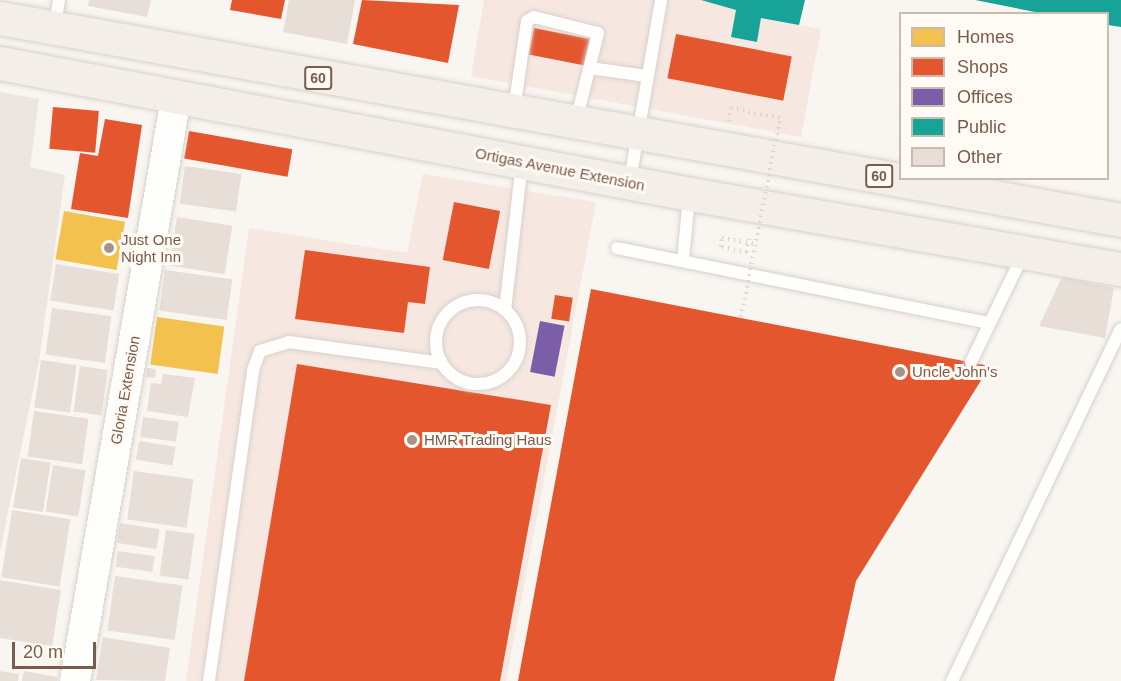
<!DOCTYPE html>
<style>
body{margin:0}
#map{position:relative;width:1121px;height:681px;overflow:hidden;background:#f9f5f0;font-family:Helvetica,sans-serif}
div>[style]{position:absolute}
.commercial>*{inset:0;background:#f6e8e1}
.industrial>*{inset:0;background:#ede5e0}
.homes>*{inset:0;background:#f2c14e;transform-origin:0 0}
.shops>*{inset:0;background:#e4572e;transform-origin:0 0}
.offices>*{inset:0;background:#7b5ea7;transform-origin:0 0}
.public>*{inset:0;background:#17a398}
.building>*{inset:0;background:#e6ded7;transform-origin:0 0}
.path>*{height:4px;margin-top:-2px;transform-origin:0;background:repeating-linear-gradient(90deg,#dcd5d0 0 1.5px,transparent 0 6px)}
.roads{filter:drop-shadow(0 0 2px #d7d1cb) drop-shadow(0 0 2px #d7d1cb)}
.service>*{height:12px;margin:-6px;padding:0 6px;transform-origin:6px;border-radius:6px;background:#fefefd}
.service>.ring{margin:-6px;padding:0;box-sizing:content-box;background:none;border:12px solid #fefefd;border-radius:50%}
.tertiary>*{height:30px;margin:-15px;padding:0 15px;transform-origin:15px;border-radius:15px;background:#fefefd}
.primary>*{height:33px;margin:-16.5px;padding:0 16.5px;transform-origin:16.5px;border-radius:16.5px;background:#f3eee8}
.path-bridge>*{height:4px;margin-top:-2px;transform-origin:0;background:repeating-linear-gradient(90deg,#dcd5d0 0 1.5px,transparent 0 6px)}
.dots>*{width:16px;height:16px;translate:-50% -50%;box-sizing:border-box;border:3px solid #fffaf3;border-radius:50%}
span{translate:-50% -50%;white-space:nowrap;text-align:center;line-height:1.15;-webkit-text-stroke:6px #fffaf3;paint-order:stroke}
.shield-label span{padding:2px 4px;background:#fffaf3;border:2px solid;border-radius:4px;-webkit-text-stroke-width:0}
.shield-label{font-size:14px;color:#7a5c4d;font-weight:700}
.street-label{font-size:15px;color:#7a5c4d}
.poi-label{font-size:15px;color:#7a5c4d}
.left{translate:0 -50%;text-align:left}
.legend{position:absolute;left:899px;top:12px;width:210px;height:168px;box-sizing:border-box;background:#fffaf3;border:2px solid #cabbb1;margin:0;padding:8px 10px;list-style:none;font-size:18px;color:#7a5c4d}
.legend li{display:flex;align-items:center;gap:12px;height:30px}
.legend b{width:30px;border:2px solid #cabbb1}
.scale{position:absolute;left:12px;top:642px;width:84px;height:27px;box-sizing:border-box;border:3px solid #7a5c4d;border-top:0;padding-left:8px;font-size:18px;line-height:21px;white-space:nowrap;color:#7a5c4d;-webkit-text-stroke:4px #fffaf3;paint-order:stroke}
</style>
<div id="map">
<div class="commercial">
<i style="clip-path:polygon(484px 0,701px 0,736px 10px,731px 37px,757px 42px,761px 18px,821px 29px,801px 137px,471px 76px)"></i>
<i style="clip-path:polygon(423px 174px,596px 202px,506px 681px,186px 681px,249px 228px,407px 253px)"></i>
</div>
<div class="industrial">
<i style="clip-path:polygon(0 92px,39px 99px,30px 167px,65px 175px,39px 361px,0 551px)"></i>
</div>
<div class="homes">
<i style="left:64px;top:211px;width:62px;height:49px;rotate:10deg"></i>
<i style="left:157px;top:317px;width:68px;height:48px;rotate:8deg"></i>
</div>
<div class="shops">
<i style="clip-path:polygon(232px 0,285px 0,281px 19px,230px 10px)"></i>
<i style="clip-path:polygon(362px 0,459px 5px,448px 63px,353px 44px)"></i>
<i style="left:534px;top:28px;width:57px;height:27px;rotate:11deg"></i>
<i style="left:676px;top:34px;width:118px;height:45px;rotate:11deg"></i>
<i style="left:53px;top:107px;width:46px;height:42px;rotate:5deg"></i>
<i style="clip-path:polygon(105px 119px,142px 125px,128px 218px,71px 209px,80px 153px,98px 156px)"></i>
<i style="left:189px;top:131px;width:105px;height:28px;rotate:10deg"></i>
<i style="left:454px;top:202px;width:47px;height:59px;rotate:11deg"></i>
<i style="clip-path:polygon(305px 250px,430px 267px,425px 304px,408px 302px,404px 333px,295px 319px)"></i>
<i style="clip-path:polygon(591px 289px,990px 366px,856px 581px,834px 681px,518px 681px)"></i>
<i style="left:555px;top:295px;width:18px;height:24px;rotate:9deg"></i>
<i style="clip-path:polygon(297px 364px,551px 405px,500px 681px,244px 681px)"></i>
</div>
<div class="offices">
<i style="left:540px;top:321px;width:25px;height:52px;rotate:11deg"></i>
</div>
<div class="public">
<i style="clip-path:polygon(701px 0,805px 0,799px 25px,761px 18px,757px 42px,731px 37px,736px 10px)"></i>
<i style="clip-path:polygon(975px 0,1121px 0,1121px 27px,1108px 25px,1108px 14px,1045px 14px)"></i>
</div>
<div class="building">
<i style="clip-path:polygon(89px 0,151px 0,147px 17px,88px 6px)"></i>
<i style="clip-path:polygon(289px 0,355px 0,347px 44px,283px 32px)"></i>
<i style="left:185px;top:166px;width:57px;height:38px;rotate:8deg"></i>
<i style="left:177px;top:217px;width:56px;height:49px;rotate:9deg"></i>
<i style="left:56px;top:264px;width:64px;height:37px;rotate:9deg"></i>
<i style="left:165px;top:270px;width:68px;height:41px;rotate:8deg"></i>
<i style="clip-path:polygon(1062px 277px,1114px 288px,1105px 338px,1039px 326px)"></i>
<i style="left:52px;top:308px;width:60px;height:47px;rotate:8deg"></i>
<i style="left:41px;top:360px;width:36px;height:48px;rotate:8deg"></i>
<i style="left:80px;top:366px;width:28px;height:46px;rotate:8deg"></i>
<i style="left:147px;top:368px;width:9px;height:9px;rotate:6deg"></i>
<i style="clip-path:polygon(163px 374px,195px 378px,188px 417px,147px 411px,151px 383px,161px 384px)"></i>
<i style="left:34px;top:411px;width:55px;height:46px;rotate:8deg"></i>
<i style="left:143px;top:417px;width:36px;height:20px;rotate:8deg"></i>
<i style="left:139px;top:441px;width:37px;height:19px;rotate:9deg"></i>
<i style="left:21px;top:458px;width:30px;height:50px;rotate:9deg"></i>
<i style="left:53px;top:465px;width:33px;height:47px;rotate:9deg"></i>
<i style="left:134px;top:471px;width:60px;height:49px;rotate:8deg"></i>
<i style="left:12px;top:510px;width:59px;height:68px;rotate:9deg"></i>
<i style="left:120px;top:523px;width:40px;height:20px;rotate:9deg"></i>
<i style="left:166px;top:530px;width:29px;height:46px;rotate:8deg"></i>
<i style="left:118px;top:551px;width:37px;height:16px;rotate:8deg"></i>
<i style="left:115px;top:576px;width:68px;height:55px;rotate:8deg"></i>
<i style="clip-path:polygon(0 580px,61px 590px,52px 646px,0 638px)"></i>
<i style="clip-path:polygon(103px 637px,170px 648px,165px 681px,96px 680px)"></i>
<i style="clip-path:polygon(0 671px,19px 674px,18px 681px,0 681px)"></i>
<i style="clip-path:polygon(24px 671px,57px 677px,57px 681px,22px 681px)"></i>
</div>
<div class="path">
<i style="left:729px;top:121px;width:13px;rotate:-81deg"></i>
<i style="left:731px;top:108px;width:50px;rotate:11.5deg"></i>
<i style="left:747px;top:252px;width:17px;rotate:-80deg"></i>
</div>
<div class="roads">
<div class="service">
<i style="left:55px;top:25px;width:25px;rotate:-81deg"></i>
<i style="left:590px;top:68px;width:57px;rotate:8.1deg"></i>
<i style="left:514px;top:110px;width:90px;rotate:-81.7deg"></i>
<i style="left:527px;top:21px;width:8px;rotate:-30deg"></i>
<i style="left:534px;top:17px;width:66px;rotate:14deg"></i>
<i style="left:598px;top:33px;width:91px;rotate:104deg"></i>
<i style="left:630px;top:180px;width:183px;rotate:-80.2deg"></i>
<i style="left:617px;top:248px;width:380px;rotate:11.4deg"></i>
<i style="left:683px;top:260px;width:64px;rotate:-84.6deg"></i>
<i class="ring" style="left:436px;top:300px;width:72px;height:72px"></i>
<i style="left:505px;top:310px;width:148px;rotate:-83.4deg"></i>
<i style="left:971px;top:362px;width:119px;rotate:-64.1deg"></i>
<i style="left:209px;top:681px;width:314px;rotate:-81.9deg"></i>
<i style="left:253px;top:370px;width:20px;rotate:-70deg"></i>
<i style="left:260px;top:351px;width:30px;rotate:-17deg"></i>
<i style="left:289px;top:342px;width:154px;rotate:7.8deg"></i>
<i style="left:952px;top:681px;width:390px;rotate:-64.4deg"></i>
</div>
<div class="tertiary">
<i style="left:75px;top:681px;width:592px;rotate:-80.17deg"></i>
</div>
<div class="primary">
<i style="left:0;top:18px;width:1139px;rotate:10.21deg"></i>
<i style="left:0;top:63px;width:702px;rotate:10.75deg"></i>
<i style="left:690px;top:194px;width:437px;rotate:9.9deg"></i>
</div>
</div>
<div class="path-bridge">
<i style="left:747px;top:252px;width:26px;rotate:-169deg"></i>
<i style="left:721px;top:247px;width:9px;rotate:-84deg"></i>
<i style="left:722px;top:238px;width:35px;rotate:10deg"></i>
<i style="left:741px;top:317px;width:203px;rotate:-78.9deg"></i>
</div>
<div class="dots">
<i style="left:109px;top:248px;background:#a69286"></i>
<i style="left:900px;top:372px;background:#a69286"></i>
<i style="left:412px;top:440px;background:#a69286"></i>
</div>
<div class="shield-label">
<span style="left:318px;top:78px">60</span>
<span style="left:879px;top:176px">60</span>
</div>
<div class="street-label">
<span style="left:560px;top:169px;rotate:11deg">Ortigas Avenue Extension</span>
<span style="left:125px;top:390px;rotate:-80deg">Gloria Extension</span>
</div>
<div class="poi-label">
<span class="left" style="left:121px;top:248px">Just One<br>Night Inn</span>
<span class="left" style="left:912px;top:372px">Uncle John's</span>
<span class="left" style="left:424px;top:440px">HMR Trading Haus</span>
</div>
<ul class="legend">
<li><b style="height:16px;background:#f2c14e"></b>Homes</li>
<li><b style="height:16px;background:#e4572e"></b>Shops</li>
<li><b style="height:16px;background:#7b5ea7"></b>Offices</li>
<li><b style="height:16px;background:#17a398"></b>Public</li>
<li><b style="height:16px;background:#e6ded7"></b>Other</li>
</ul>
<div class="scale">20 m</div>
</div>
